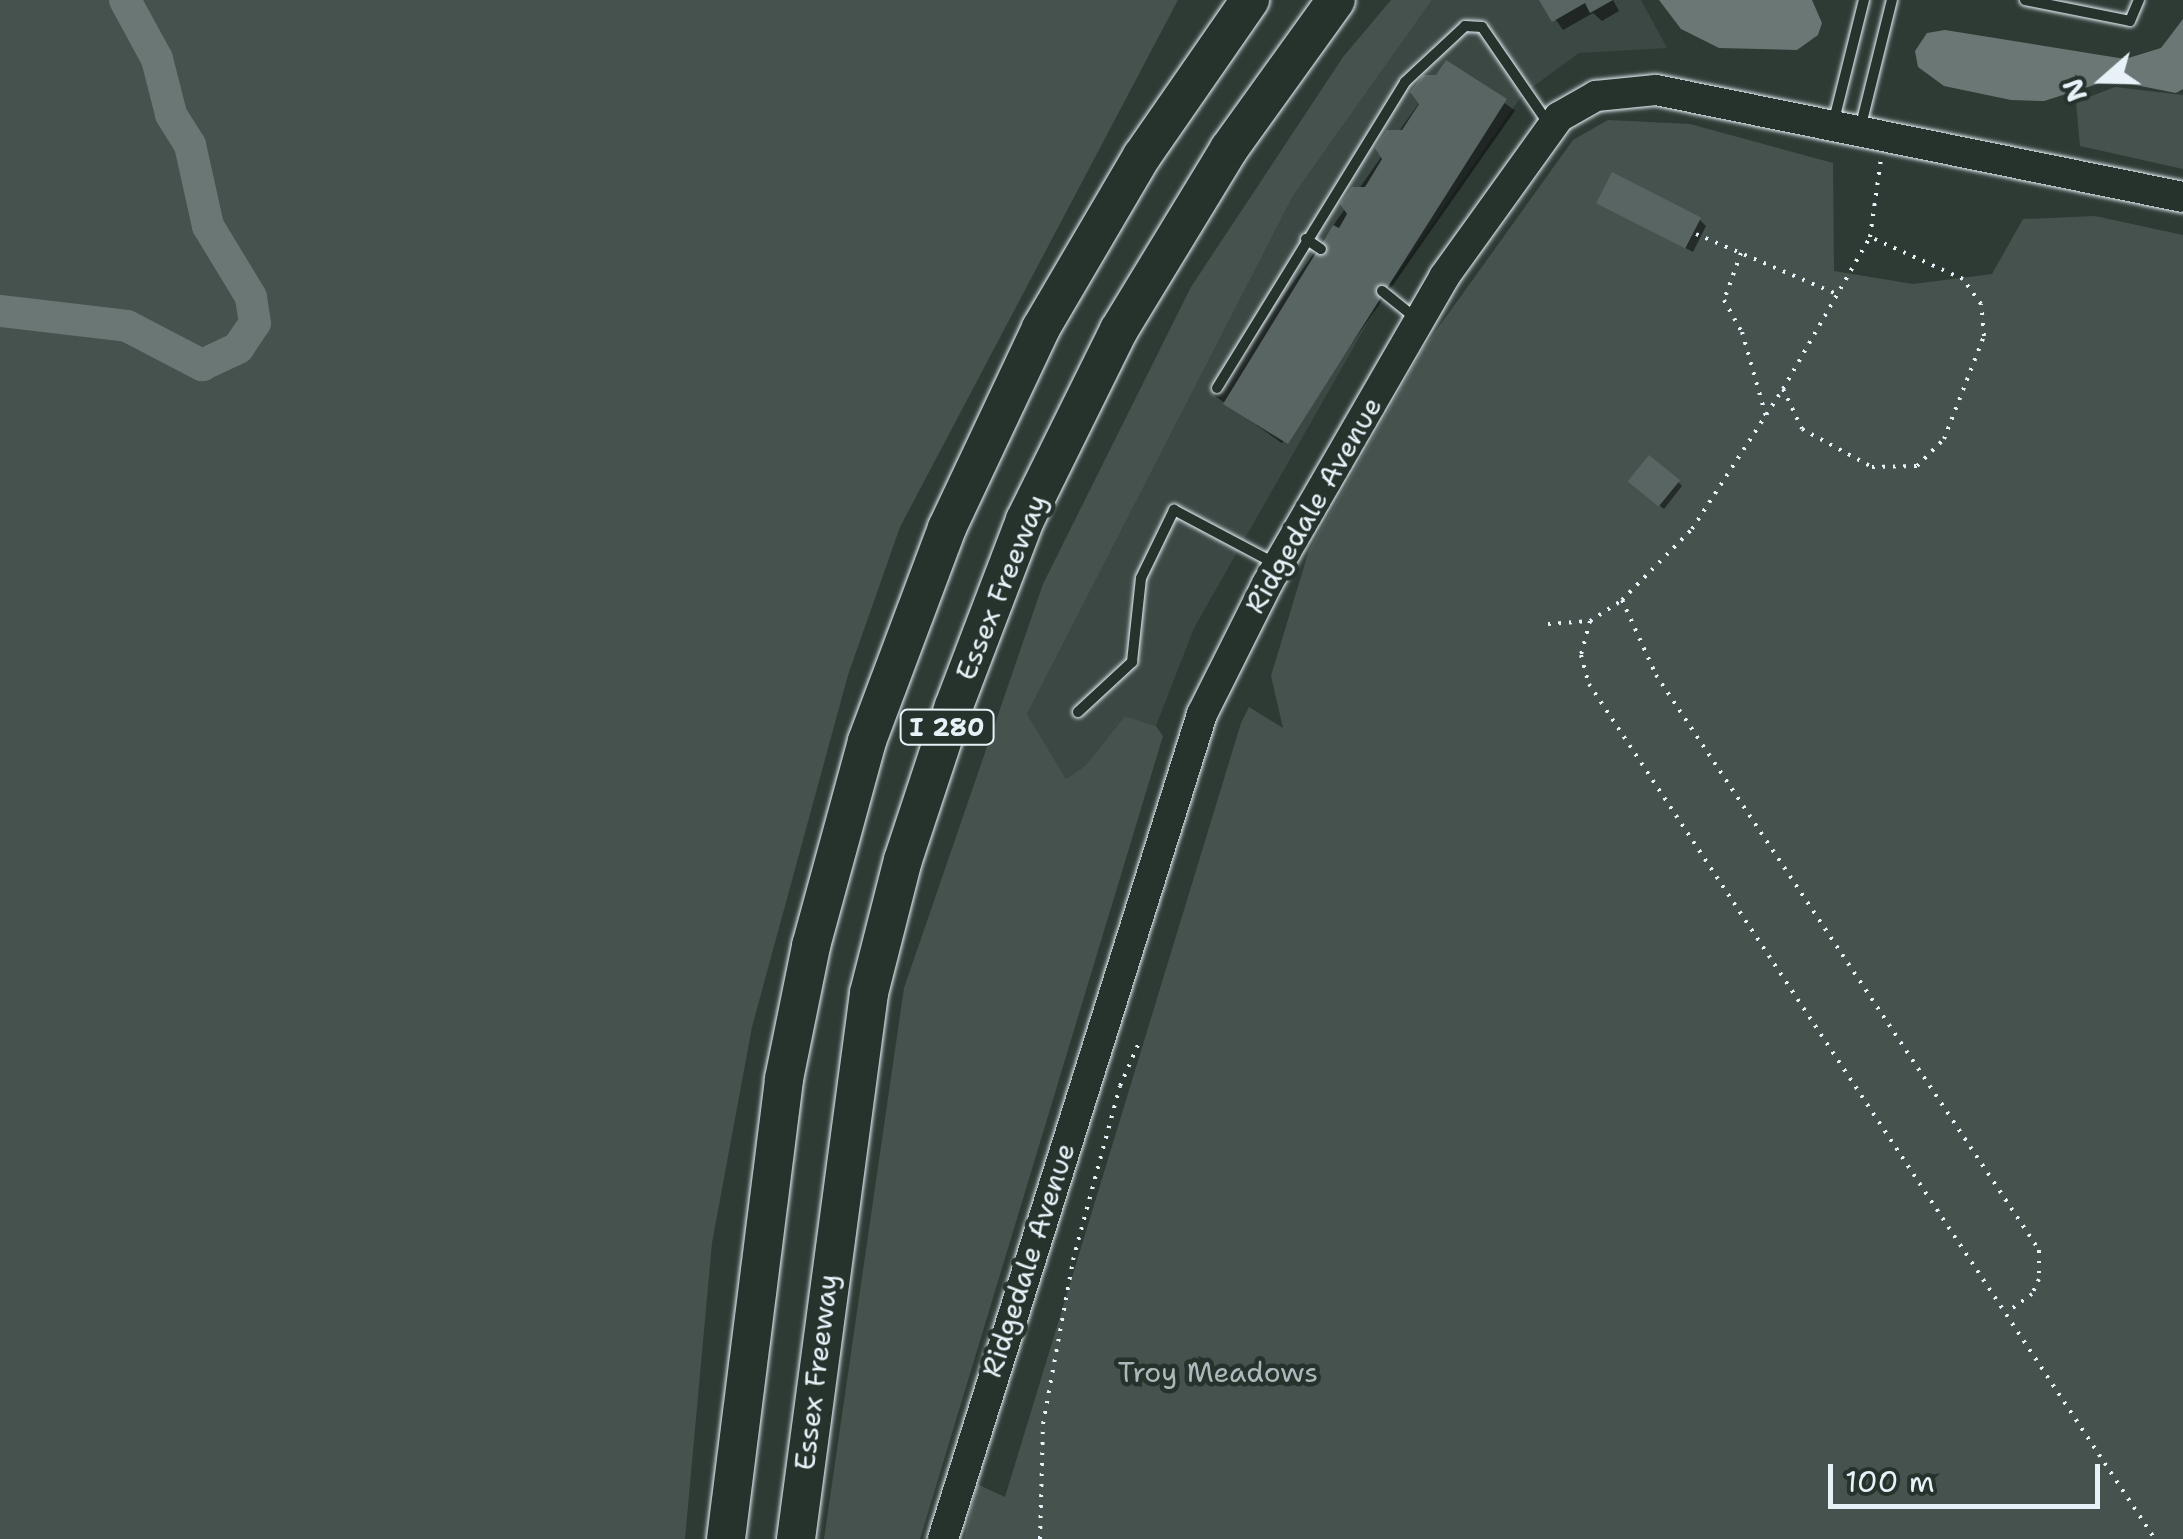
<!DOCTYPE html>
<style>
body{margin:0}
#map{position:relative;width:2183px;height:1539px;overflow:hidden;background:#2e3b35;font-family:"Shantell Sans",sans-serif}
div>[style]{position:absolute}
.built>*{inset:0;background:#3b4843}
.green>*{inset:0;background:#45524e}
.water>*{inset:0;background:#6b7775}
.shadow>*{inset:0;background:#0007;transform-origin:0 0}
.river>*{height:32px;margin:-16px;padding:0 16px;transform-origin:16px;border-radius:16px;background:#6b7775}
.building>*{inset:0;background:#596563;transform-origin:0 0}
.path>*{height:4px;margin-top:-2px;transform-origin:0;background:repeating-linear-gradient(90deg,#e8f1f8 0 2.5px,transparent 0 10.5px)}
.roads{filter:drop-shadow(0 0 2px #e8f1f8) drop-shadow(0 0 2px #e8f1f8)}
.lane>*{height:10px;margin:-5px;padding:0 5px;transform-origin:5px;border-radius:5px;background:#26332d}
.secondary>*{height:30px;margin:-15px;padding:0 15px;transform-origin:15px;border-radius:15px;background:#26332d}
.highway>*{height:38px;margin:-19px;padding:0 19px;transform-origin:19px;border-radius:19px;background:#26332d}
span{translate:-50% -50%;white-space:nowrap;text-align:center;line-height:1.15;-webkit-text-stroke:9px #26332d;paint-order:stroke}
.shield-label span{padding:2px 8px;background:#26332d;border:2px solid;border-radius:8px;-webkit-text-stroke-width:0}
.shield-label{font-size:25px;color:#e8f1f8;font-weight:700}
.street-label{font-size:28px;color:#e8f1f8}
.park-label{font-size:28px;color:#afb9bc}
.north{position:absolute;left:2053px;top:30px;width:100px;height:100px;-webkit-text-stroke:8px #26332d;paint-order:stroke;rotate:250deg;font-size:28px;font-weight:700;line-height:40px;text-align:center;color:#e8f1f8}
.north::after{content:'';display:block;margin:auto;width:35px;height:45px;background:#e8f1f8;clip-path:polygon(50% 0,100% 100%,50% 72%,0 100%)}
.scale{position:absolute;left:1828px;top:1464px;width:272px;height:45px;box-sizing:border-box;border:5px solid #e8f1f8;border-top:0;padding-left:12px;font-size:30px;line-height:35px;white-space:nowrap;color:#e8f1f8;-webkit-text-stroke:8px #26332d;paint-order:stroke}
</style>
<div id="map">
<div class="built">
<i style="clip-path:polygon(1432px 0,1641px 0,1667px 48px,1579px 53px,1523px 94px,1385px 292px,1194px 628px,1156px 726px,1125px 716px,1085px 766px,1066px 779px,1027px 714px,1293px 196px)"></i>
</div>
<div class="green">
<i style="clip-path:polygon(0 0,1178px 0,900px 527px,848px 675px,752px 1027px,712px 1243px,685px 1539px,0 1539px)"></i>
<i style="clip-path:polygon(1391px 0,1432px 0,1293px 196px,1027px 714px,1066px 779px,1085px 766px,1125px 716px,1156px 726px,1163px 736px,920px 1539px,824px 1539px,904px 988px,1043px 584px,1191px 287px,1343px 57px)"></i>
<i style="clip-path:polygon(2115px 87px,2183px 95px,2183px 169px,2080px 146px,2076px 102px)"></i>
<i style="clip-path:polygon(1608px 120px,1690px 124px,1833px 163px,1834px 271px,1913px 284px,1992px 274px,2023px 219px,2095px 216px,2183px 235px,2183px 1539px,964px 1539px,977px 1484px,1005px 1497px,1241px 723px,1249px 707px,1283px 728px,1271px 676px,1309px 550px,1423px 349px,1573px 140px)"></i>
</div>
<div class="water">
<i style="clip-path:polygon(1659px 0,1812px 0,1822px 23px,1818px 35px,1797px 50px,1719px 48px,1681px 29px)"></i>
<i style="clip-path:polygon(2183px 19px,2183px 89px,2176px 93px,2110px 80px,2044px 101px,2011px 100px,1944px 86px,1918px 67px,1915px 51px,1927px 33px,1945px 30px,2125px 59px,2161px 48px)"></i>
</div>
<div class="shadow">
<i style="clip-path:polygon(1542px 0,1613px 0,1619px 11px,1602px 21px,1593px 13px,1563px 30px)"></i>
<i style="left:1447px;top:63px;width:83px;height:406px;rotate:35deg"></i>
<i style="clip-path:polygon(1599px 202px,1699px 219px,1706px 226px,1693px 252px)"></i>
<i style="clip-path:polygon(1678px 482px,1682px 486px,1664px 509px,1635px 486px)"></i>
</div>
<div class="river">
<i style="left:0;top:311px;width:128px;rotate:6.7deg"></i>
<i style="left:127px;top:326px;width:85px;rotate:27.5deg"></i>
<i style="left:202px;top:365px;width:40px;rotate:-25deg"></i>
<i style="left:238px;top:348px;width:30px;rotate:-56deg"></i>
<i style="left:255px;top:323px;width:26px;rotate:-99deg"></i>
<i style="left:251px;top:297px;width:83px;rotate:-121.2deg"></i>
<i style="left:208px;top:226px;width:83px;rotate:-102.5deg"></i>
<i style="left:190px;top:145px;width:36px;rotate:-122deg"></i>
<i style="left:171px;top:114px;width:57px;rotate:-104.3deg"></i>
<i style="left:157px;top:59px;width:67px;rotate:-118.5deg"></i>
</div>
<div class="building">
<i style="clip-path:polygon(1539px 0,1613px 0,1590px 13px,1585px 3px,1552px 22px)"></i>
<i style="clip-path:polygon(1446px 60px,1507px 99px,1288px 444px,1223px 404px,1333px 225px,1339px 228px,1347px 214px,1340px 204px,1352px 187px,1365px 187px,1382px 159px,1375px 148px,1387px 130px,1402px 130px,1419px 104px,1410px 92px,1423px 75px,1436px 75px)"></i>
<i style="left:1612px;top:172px;width:100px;height:35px;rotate:27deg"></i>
<i style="left:1649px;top:455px;width:40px;height:34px;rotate:39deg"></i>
</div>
<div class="path">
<i style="left:1696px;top:234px;width:153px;rotate:23.1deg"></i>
<i style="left:1741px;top:253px;width:50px;rotate:109.9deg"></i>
<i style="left:1724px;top:300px;width:37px;rotate:61deg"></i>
<i style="left:1742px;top:332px;width:87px;rotate:74.1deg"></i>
<i style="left:1783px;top:389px;width:44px;rotate:64.6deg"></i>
<i style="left:1802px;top:429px;width:80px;rotate:28.5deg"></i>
<i style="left:1872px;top:467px;width:45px;rotate:-1.3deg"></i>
<i style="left:1917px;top:466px;width:38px;rotate:-45deg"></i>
<i style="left:1944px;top:439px;width:110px;rotate:-68.8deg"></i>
<i style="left:1984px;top:336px;width:32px;rotate:-95deg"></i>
<i style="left:1981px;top:304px;width:31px;rotate:-126deg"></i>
<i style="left:1963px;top:279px;width:102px;rotate:-155.7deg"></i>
<i style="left:1622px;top:600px;width:82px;rotate:65.6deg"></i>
<i style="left:1656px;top:675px;width:691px;rotate:56.33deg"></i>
<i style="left:2039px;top:1250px;width:29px;rotate:90deg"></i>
<i style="left:2039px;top:1279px;width:17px;rotate:115deg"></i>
<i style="left:2032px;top:1294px;width:31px;rotate:144deg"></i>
<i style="left:1590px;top:621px;width:35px;rotate:105deg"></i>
<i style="left:1581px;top:655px;width:30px;rotate:75deg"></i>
<i style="left:1589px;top:684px;width:1025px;rotate:56.5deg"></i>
<i style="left:1548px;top:624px;width:42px;rotate:-4.1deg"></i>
<i style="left:1590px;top:621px;width:38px;rotate:-33deg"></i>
<i style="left:1622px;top:600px;width:100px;rotate:-45.4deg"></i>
<i style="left:1692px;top:529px;width:167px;rotate:-57deg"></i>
<i style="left:1783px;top:389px;width:175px;rotate:-60.2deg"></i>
<i style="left:1870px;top:237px;width:79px;rotate:-82deg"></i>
<i style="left:1040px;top:1539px;width:115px;rotate:-88.5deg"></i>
<i style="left:1043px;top:1424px;width:167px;rotate:-79.6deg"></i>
<i style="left:1073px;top:1260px;width:180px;rotate:-74.9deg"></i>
<i style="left:1120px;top:1086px;width:45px;rotate:-66.3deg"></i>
</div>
<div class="roads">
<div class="lane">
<i style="left:2025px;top:0;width:107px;rotate:11.3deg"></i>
<i style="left:2130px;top:21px;width:23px;rotate:-67deg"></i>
<i style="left:1834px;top:120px;width:124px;rotate:-76deg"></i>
<i style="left:1860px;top:129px;width:133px;rotate:-76.1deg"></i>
<i style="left:1306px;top:239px;width:18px;rotate:34deg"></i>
<i style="left:1382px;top:291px;width:46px;rotate:38.9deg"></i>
<i style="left:1217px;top:388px;width:359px;rotate:-58.4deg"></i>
<i style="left:1405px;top:82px;width:82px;rotate:-43deg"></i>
<i style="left:1465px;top:26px;width:17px;rotate:3deg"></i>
<i style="left:1482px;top:27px;width:120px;rotate:55.5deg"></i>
<i style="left:1078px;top:712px;width:74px;rotate:-42.8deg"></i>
<i style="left:1132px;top:662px;width:84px;rotate:-83.9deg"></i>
<i style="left:1141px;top:578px;width:76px;rotate:-64.1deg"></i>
<i style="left:1174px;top:510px;width:113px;rotate:27.9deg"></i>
</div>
<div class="secondary">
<i style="left:943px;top:1539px;width:865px;rotate:-72.57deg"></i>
<i style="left:1202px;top:714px;width:145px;rotate:-63.4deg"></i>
<i style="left:1267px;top:584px;width:354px;rotate:-60deg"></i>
<i style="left:1444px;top:277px;width:197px;rotate:-54.3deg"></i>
<i style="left:1559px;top:117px;width:43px;rotate:-29.6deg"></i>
<i style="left:1596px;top:96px;width:60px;rotate:-5.7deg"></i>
<i style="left:1656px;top:90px;width:538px;rotate:11.48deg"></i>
</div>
<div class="highway">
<i style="left:726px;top:1539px;width:464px;rotate:-82.8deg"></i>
<i style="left:784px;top:1079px;width:136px;rotate:-78.5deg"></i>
<i style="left:811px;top:946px;width:213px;rotate:-74.7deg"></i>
<i style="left:867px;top:741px;width:228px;rotate:-69.4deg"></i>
<i style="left:947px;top:528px;width:221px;rotate:-64.8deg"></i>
<i style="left:1041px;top:328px;width:199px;rotate:-59.6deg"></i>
<i style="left:1142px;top:156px;width:190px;rotate:-55.3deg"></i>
<i style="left:796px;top:1539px;width:551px;rotate:-82.38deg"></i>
<i style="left:869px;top:993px;width:137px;rotate:-75.7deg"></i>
<i style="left:903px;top:860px;width:162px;rotate:-71.7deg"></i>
<i style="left:954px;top:706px;width:199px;rotate:-69.1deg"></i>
<i style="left:1025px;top:520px;width:212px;rotate:-63.7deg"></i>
<i style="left:1119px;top:330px;width:212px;rotate:-58.7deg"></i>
<i style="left:1229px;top:149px;width:183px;rotate:-54.3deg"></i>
</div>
</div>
<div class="shield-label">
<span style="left:947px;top:727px">I 280</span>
</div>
<div class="street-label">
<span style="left:1313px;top:505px;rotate:-60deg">Ridgedale Avenue</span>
<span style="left:1001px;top:587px;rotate:-68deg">Essex Freeway</span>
<span style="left:1028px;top:1260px;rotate:-72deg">Ridgedale Avenue</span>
<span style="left:816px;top:1372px;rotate:-83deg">Essex Freeway</span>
</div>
<div class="park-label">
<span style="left:1218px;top:1372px">Troy Meadows</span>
</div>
<div class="north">N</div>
<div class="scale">100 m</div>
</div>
